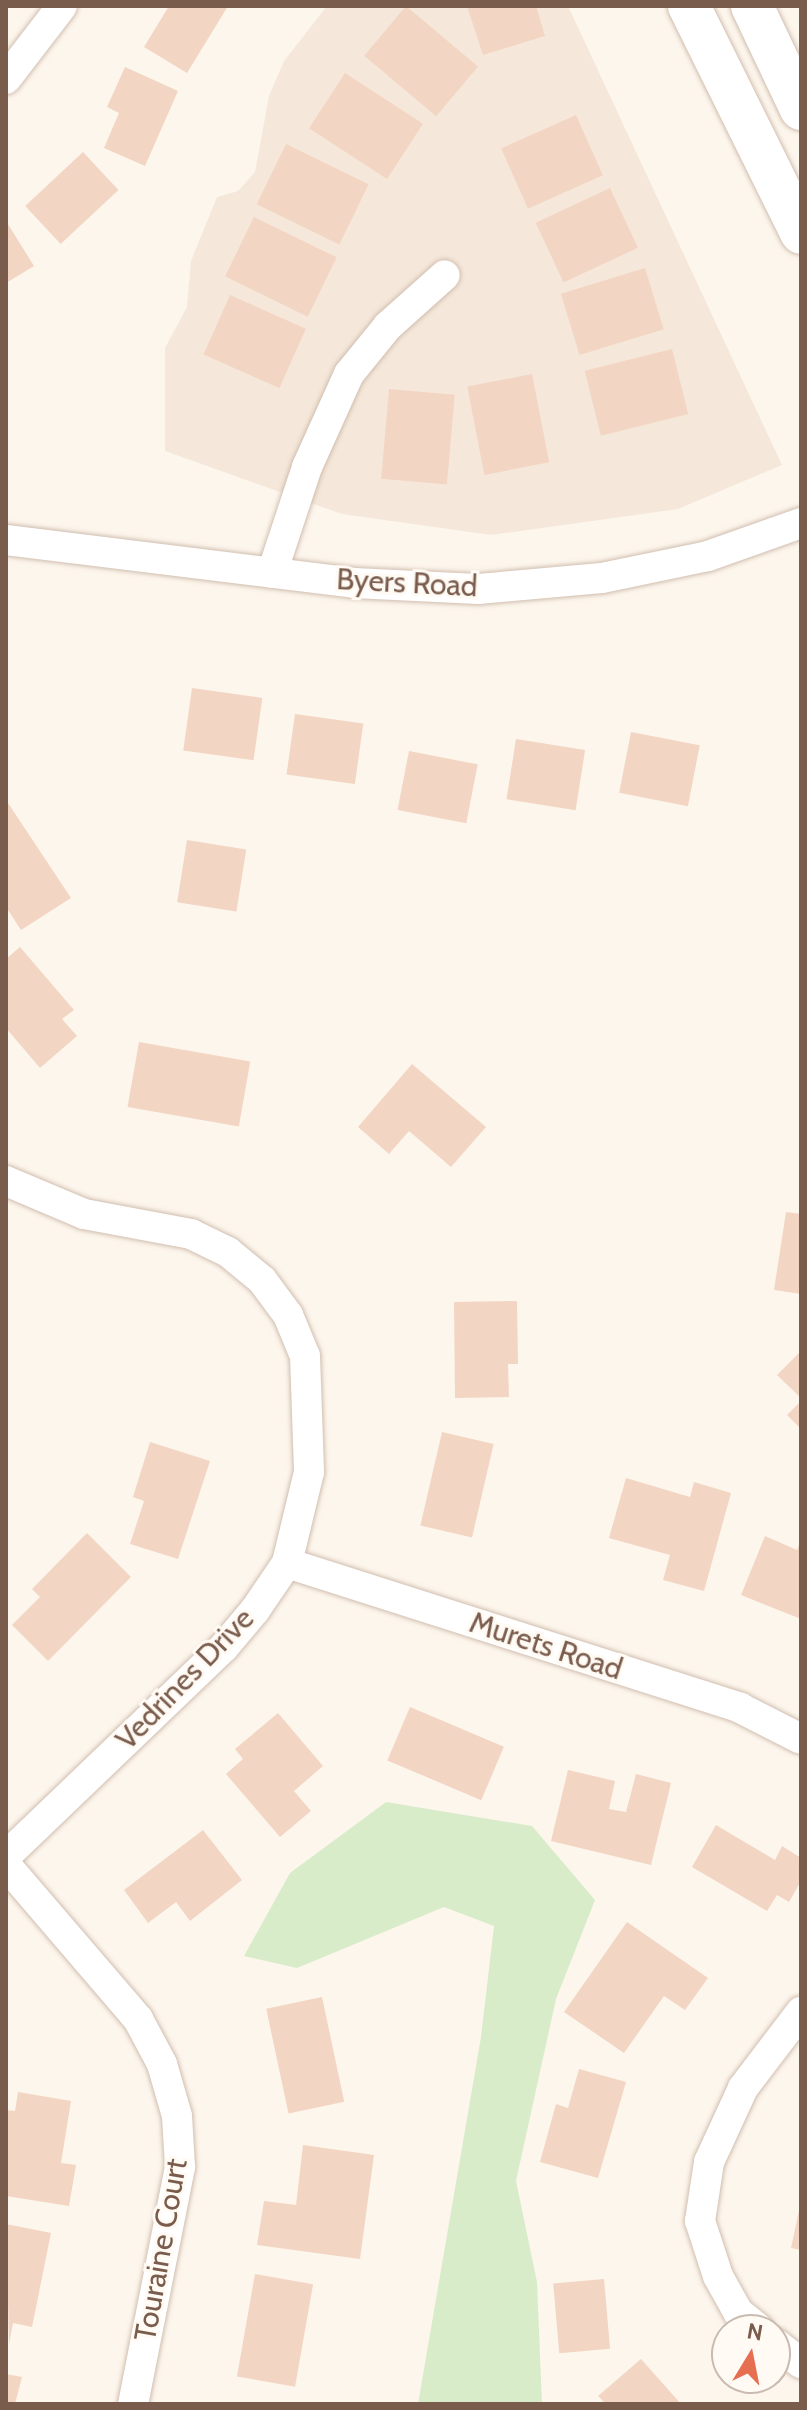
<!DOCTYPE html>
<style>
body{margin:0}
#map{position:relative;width:807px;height:2410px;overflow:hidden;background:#fdf6ec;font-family:Cabin,sans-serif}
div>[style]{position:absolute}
.residential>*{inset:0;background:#f5e8da}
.green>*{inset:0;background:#d8ecc9}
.building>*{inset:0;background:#f3d5c3;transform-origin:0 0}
.roads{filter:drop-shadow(0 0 2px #d1beb0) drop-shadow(0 0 2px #d1beb0)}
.minor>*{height:30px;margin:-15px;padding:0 15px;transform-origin:15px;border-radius:15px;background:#fff}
.secondary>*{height:42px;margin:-21px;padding:0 21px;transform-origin:21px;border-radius:21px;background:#fff}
span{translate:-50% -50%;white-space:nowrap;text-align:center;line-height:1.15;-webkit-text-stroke:6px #fffaf3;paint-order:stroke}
.street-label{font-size:30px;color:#7a5c4d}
.frame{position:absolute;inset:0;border:8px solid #7a5c4d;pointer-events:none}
.north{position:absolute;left:711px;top:2314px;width:80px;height:80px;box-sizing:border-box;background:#fffaf3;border:2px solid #cabbb1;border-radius:50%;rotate:10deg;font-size:22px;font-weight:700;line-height:32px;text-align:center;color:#7a5c4d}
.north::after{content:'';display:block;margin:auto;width:28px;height:36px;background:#e76f51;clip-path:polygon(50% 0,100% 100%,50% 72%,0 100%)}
</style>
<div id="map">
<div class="residential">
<i style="clip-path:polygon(327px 6px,568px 6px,782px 465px,678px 509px,491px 535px,342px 514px,165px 451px,165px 348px,187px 307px,191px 261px,217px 197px,238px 191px,255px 172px,269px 96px,284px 61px)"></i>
</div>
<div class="green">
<i style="clip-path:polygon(386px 1802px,532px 1826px,595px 1900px,556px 1999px,516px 2181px,537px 2282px,542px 2404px,418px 2404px,481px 2037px,494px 1926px,444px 1907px,297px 1968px,244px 1956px,290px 1873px)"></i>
</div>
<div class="building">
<i style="clip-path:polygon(169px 6px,228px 6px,187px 73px,144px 47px)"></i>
<i style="left:406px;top:6px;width:94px;height:65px;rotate:40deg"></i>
<i style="clip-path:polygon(467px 6px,536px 6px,545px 36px,483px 55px)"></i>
<i style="clip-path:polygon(125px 67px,178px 91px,145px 166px,104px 148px,119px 113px,107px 107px)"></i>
<i style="left:345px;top:73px;width:93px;height:66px;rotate:33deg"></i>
<i style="left:576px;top:115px;width:66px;height:82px;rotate:66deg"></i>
<i style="left:286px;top:144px;width:92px;height:67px;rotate:26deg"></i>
<i style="left:83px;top:152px;width:52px;height:79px;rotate:47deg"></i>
<i style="left:610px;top:188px;width:66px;height:82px;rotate:65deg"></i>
<i style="left:254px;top:217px;width:92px;height:66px;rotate:26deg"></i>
<i style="clip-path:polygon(6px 221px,34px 266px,6px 283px)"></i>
<i style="left:645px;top:268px;width:64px;height:88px;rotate:73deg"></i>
<i style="left:230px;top:295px;width:83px;height:65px;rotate:24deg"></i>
<i style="left:672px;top:349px;width:67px;height:90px;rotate:76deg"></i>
<i style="left:532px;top:374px;width:90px;height:66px;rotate:79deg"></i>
<i style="left:389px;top:389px;width:66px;height:90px;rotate:5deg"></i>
<i style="left:192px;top:688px;width:71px;height:63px;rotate:8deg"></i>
<i style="left:295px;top:714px;width:69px;height:61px;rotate:8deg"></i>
<i style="left:631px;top:732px;width:70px;height:62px;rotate:11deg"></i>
<i style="left:516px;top:739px;width:70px;height:61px;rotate:9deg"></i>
<i style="left:409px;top:751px;width:70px;height:60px;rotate:11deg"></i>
<i style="clip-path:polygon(6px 800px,71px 898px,21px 930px,6px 907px)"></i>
<i style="left:187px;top:840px;width:60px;height:63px;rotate:9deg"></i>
<i style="clip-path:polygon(20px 947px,74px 1010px,62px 1019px,77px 1036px,40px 1068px,6px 1028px,6px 959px)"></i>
<i style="left:139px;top:1042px;width:113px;height:66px;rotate:10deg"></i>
<i style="clip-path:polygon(412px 1064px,486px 1127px,451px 1167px,409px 1131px,389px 1154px,358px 1127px)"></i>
<i style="clip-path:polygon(786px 1212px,801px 1214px,801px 1294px,774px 1290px)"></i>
<i style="clip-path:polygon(517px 1301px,518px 1364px,508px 1364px,509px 1397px,455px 1398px,454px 1302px)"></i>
<i style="clip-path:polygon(801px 1351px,801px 1398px,777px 1375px)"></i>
<i style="clip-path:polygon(801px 1401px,801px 1429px,787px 1415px)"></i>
<i style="left:442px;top:1432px;width:53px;height:96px;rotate:13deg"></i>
<i style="clip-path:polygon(150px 1442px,210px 1461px,178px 1559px,130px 1544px,144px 1501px,133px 1497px)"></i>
<i style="clip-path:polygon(626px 1478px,690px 1497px,694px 1482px,731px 1493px,704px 1591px,663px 1580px,670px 1555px,609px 1538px)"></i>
<i style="clip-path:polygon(87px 1533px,131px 1577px,48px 1661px,12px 1625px,40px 1597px,32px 1589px)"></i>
<i style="clip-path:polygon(765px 1536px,797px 1550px,801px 1540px,801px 1619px,741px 1595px)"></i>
<i style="left:410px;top:1707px;width:102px;height:58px;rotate:23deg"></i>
<i style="clip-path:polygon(278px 1713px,323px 1766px,294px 1791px,311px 1811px,280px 1837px,226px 1774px,243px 1759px,235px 1749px)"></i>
<i style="clip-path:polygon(568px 1770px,615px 1781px,609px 1809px,626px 1812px,636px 1774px,671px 1783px,651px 1865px,551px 1841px)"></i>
<i style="clip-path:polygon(716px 1825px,775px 1860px,782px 1846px,801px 1858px,801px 1881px,789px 1902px,777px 1895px,767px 1911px,692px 1867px)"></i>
<i style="clip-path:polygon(203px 1830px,242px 1880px,190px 1921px,176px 1902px,148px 1923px,124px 1890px)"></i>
<i style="clip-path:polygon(627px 1922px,708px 1978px,685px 2010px,664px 1996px,624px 2053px,564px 2012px)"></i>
<i style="left:322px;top:1997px;width:107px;height:57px;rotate:78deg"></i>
<i style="clip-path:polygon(579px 2069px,626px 2082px,598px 2178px,540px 2162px,556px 2104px,568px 2108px)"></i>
<i style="clip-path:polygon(18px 2092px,71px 2101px,61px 2163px,76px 2165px,69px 2206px,6px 2196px,6px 2110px,15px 2111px)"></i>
<i style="clip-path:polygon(303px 2145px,374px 2155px,360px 2259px,257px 2245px,264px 2201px,296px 2205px)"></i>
<i style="clip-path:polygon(800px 2206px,801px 2206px,801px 2250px,791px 2248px)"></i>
<i style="clip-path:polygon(6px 2224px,51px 2233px,32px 2327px,13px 2323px,9px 2344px)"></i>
<i style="left:255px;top:2274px;width:59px;height:104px;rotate:10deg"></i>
<i style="left:604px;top:2279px;width:70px;height:51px;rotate:85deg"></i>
<i style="clip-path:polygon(641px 2359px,681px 2404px,606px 2404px,598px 2396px)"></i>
<i style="clip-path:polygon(6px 2374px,22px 2377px,15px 2404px,6px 2404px)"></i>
</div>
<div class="roads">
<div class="minor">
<i style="left:6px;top:79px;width:92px;rotate:-52.5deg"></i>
<i style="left:6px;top:540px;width:351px;rotate:7deg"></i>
<i style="left:354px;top:583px;width:124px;rotate:2.8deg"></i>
<i style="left:478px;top:589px;width:124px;rotate:-5.1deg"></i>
<i style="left:602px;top:578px;width:108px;rotate:-11.7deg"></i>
<i style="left:708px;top:556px;width:99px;rotate:-19.5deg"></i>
<i style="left:272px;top:573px;width:112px;rotate:-71.7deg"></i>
<i style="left:307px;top:467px;width:102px;rotate:-65.7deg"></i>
<i style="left:349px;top:374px;width:62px;rotate:-50.9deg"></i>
<i style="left:388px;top:326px;width:76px;rotate:-41.8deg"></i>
<i style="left:6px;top:1181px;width:85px;rotate:22.9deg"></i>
<i style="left:84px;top:1214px;width:109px;rotate:10.6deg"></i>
<i style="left:191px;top:1234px;width:41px;rotate:25.9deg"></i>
<i style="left:228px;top:1252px;width:44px;rotate:39.5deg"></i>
<i style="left:262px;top:1280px;width:44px;rotate:53.4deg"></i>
<i style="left:288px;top:1315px;width:44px;rotate:67.5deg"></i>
<i style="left:305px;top:1356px;width:116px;rotate:88deg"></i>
<i style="left:309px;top:1472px;width:94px;rotate:103.6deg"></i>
<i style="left:287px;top:1563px;width:57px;rotate:124.2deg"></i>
<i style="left:255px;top:1610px;width:48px;rotate:130deg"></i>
<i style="left:224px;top:1647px;width:302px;rotate:136.2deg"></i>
<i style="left:287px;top:1563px;width:476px;rotate:17.7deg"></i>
<i style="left:740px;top:1708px;width:68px;rotate:26.9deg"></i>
<i style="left:6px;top:1865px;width:203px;rotate:49.4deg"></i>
<i style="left:138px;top:2019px;width:51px;rotate:61.9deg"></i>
<i style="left:162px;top:2064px;width:54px;rotate:73.9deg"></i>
<i style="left:177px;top:2116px;width:51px;rotate:86.6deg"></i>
<i style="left:180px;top:2167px;width:242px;rotate:101.2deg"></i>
<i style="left:760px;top:2330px;width:28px;rotate:-141deg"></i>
<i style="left:738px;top:2312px;width:41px;rotate:-119.1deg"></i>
<i style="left:718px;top:2276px;width:58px;rotate:-108.1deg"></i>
<i style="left:700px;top:2221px;width:60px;rotate:-81.3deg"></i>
<i style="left:709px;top:2162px;width:81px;rotate:-65.3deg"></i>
<i style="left:743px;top:2088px;width:96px;rotate:-52.7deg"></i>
<i style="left:775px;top:2343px;width:33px;rotate:38deg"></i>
</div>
<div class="secondary">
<i style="left:689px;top:6px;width:253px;rotate:63.7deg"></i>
<i style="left:752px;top:6px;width:114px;rotate:64.6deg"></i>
</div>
</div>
<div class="street-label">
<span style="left:407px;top:583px;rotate:3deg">Byers Road</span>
<span style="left:546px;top:1646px;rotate:18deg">Murets Road</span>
<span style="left:185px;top:1679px;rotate:-46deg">Vedrines Drive</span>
<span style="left:161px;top:2250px;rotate:-80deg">Touraine Court</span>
</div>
<div class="frame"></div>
<div class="north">N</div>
</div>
